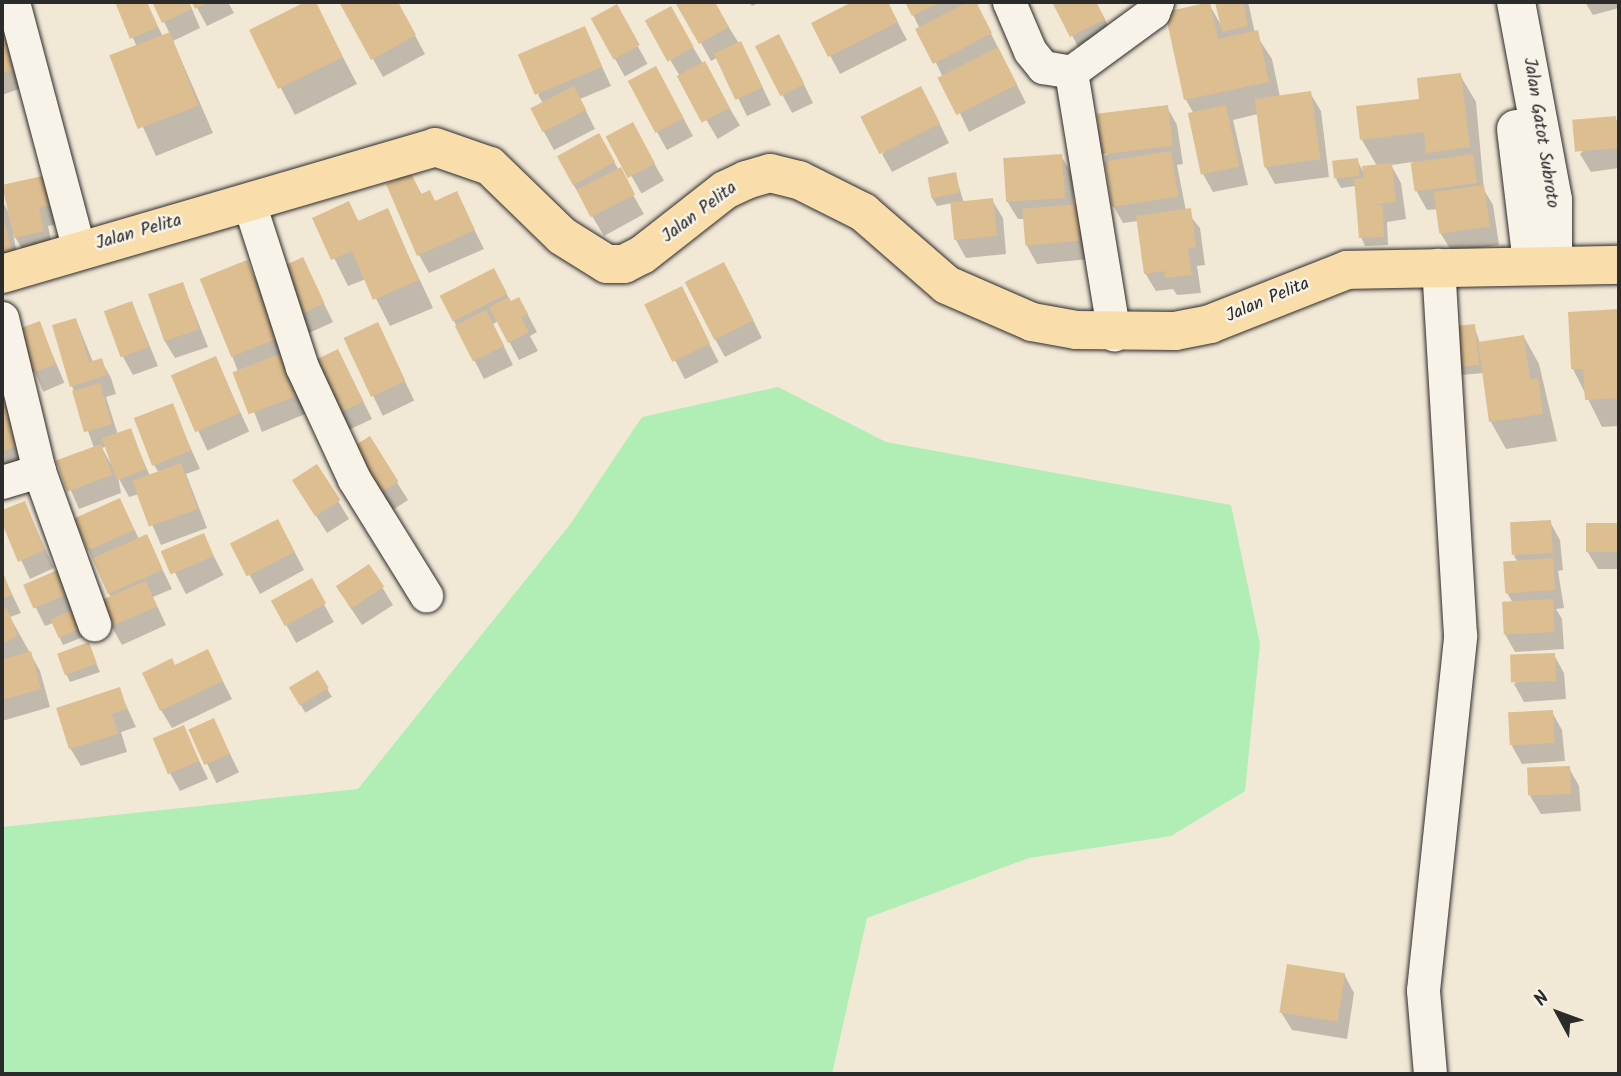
<!DOCTYPE html>
<style>
body{margin:0}
#map{position:relative;width:1621px;height:1076px;overflow:hidden;background:#f2e8d6;font-family:Kalam,sans-serif}
div>[style]{position:absolute}
.green>*{inset:0;background:#b0eeb5}
.shadow>*{inset:0;background:#0003;transform-origin:0 0}
.building>*{inset:0;background:#ddbe90;transform-origin:0 0}
.roads{filter:drop-shadow(0 0 2px #2b2b2b) drop-shadow(0 0 2px #2b2b2b)}
.minor>*{height:33px;margin:-16.5px;padding:0 16.5px;transform-origin:16.5px;border-radius:16.5px;background:#f7f3e8}
.tertiary>*{height:38px;margin:-19px;padding:0 19px;transform-origin:19px;border-radius:19px;background:#f7f3e8}
.trunk>*{height:38px;margin:-19px;padding:0 19px;transform-origin:19px;border-radius:19px;background:#f9deab}
span{translate:-50% -50%;white-space:nowrap;text-align:center;line-height:1.15;-webkit-text-stroke:5px #f7f3e8;paint-order:stroke}
.street-label{font-size:18px;color:#2b2b2b}
.frame{position:absolute;inset:0;border:4px solid #2b2b2b;pointer-events:none}
.north{position:absolute;left:1523px;top:978px;width:70px;height:70px;-webkit-text-stroke:5px #f7f3e8;paint-order:stroke;rotate:311deg;font-size:19px;font-weight:700;line-height:28px;text-align:center;color:#2b2b2b}
.north::after{content:'';display:block;margin:auto;width:24px;height:32px;background:#2b2b2b;clip-path:polygon(50% 0,100% 100%,50% 72%,0 100%)}
</style>
<div id="map">
<div class="green">
<i style="clip-path:polygon(778px 387px,886px 442px,1231px 505px,1260px 644px,1245px 791px,1171px 836px,1029px 858px,867px 918px,832px 1074px,2px 1074px,2px 827px,358px 789px,571px 523px,642px 417px)"></i>
</div>
<div class="shadow">
<i style="clip-path:polygon(146px 2px,163px 37px,170px 34px,154px 2px,189px 2px,200px 28px,173px 41px,213px 133px,156px 156px,112px 58px,137px 47px,117px 3px)"></i>
<i style="clip-path:polygon(194px 2px,228px 2px,234px 13px,207px 26px)"></i>
<i style="clip-path:polygon(309px 2px,314px 2px,357px 84px,295px 115px,251px 31px)"></i>
<i style="clip-path:polygon(341px 2px,397px 2px,425px 54px,383px 77px)"></i>
<i style="clip-path:polygon(683px 2px,713px 2px,750px 61px,771px 105px,747px 116px,718px 57px,711px 61px,679px 4px)"></i>
<i style="clip-path:polygon(749px 2px,760px 2px,752px 6px)"></i>
<i style="clip-path:polygon(856px 2px,887px 2px,907px 40px,840px 74px,813px 24px)"></i>
<i style="clip-path:polygon(907px 2px,980px 2px,977px 6px,1026px 103px,969px 132px)"></i>
<i style="clip-path:polygon(1054px 2px,1096px 2px,1114px 37px,1082px 54px)"></i>
<i style="clip-path:polygon(1217px 2px,1248px 2px,1255px 33px,1272px 59px,1280px 97px,1310px 93px,1321px 111px,1329px 177px,1275px 184px,1265px 166px,1258px 114px,1233px 120px,1248px 185px,1213px 192px,1203px 174px,1194px 114px,1186px 100px,1167px 13px,1209px 4px,1222px 27px)"></i>
<i style="clip-path:polygon(1585px 2px,1619px 2px,1619px 8px,1593px 15px)"></i>
<i style="left:616px;top:7px;width:65px;height:26px;rotate:61deg"></i>
<i style="left:670px;top:9px;width:136px;height:26px;rotate:59deg"></i>
<i style="clip-path:polygon(2px 14px,30px 85px,2px 95px)"></i>
<i style="clip-path:polygon(584px 28px,611px 86px,580px 99px,595px 129px,554px 150px,544px 132px,543px 103px,538px 95px)"></i>
<i style="clip-path:polygon(757px 47px,789px 54px,813px 103px,792px 113px)"></i>
<i style="clip-path:polygon(1460px 75px,1476px 102px,1484px 190px,1493px 205px,1499px 245px,1452px 252px,1441px 234px,1438px 209px,1427px 210px,1417px 192px,1413px 162px,1391px 165px,1401px 183px,1406px 219px,1387px 222px,1388px 245px,1365px 246px,1361px 237px,1356px 186px,1341px 188px,1336px 179px,1357px 160px,1365px 175px,1377px 166px,1362px 140px)"></i>
<i style="clip-path:polygon(666px 86px,693px 136px,667px 150px,657px 132px)"></i>
<i style="clip-path:polygon(931px 106px,949px 143px,892px 172px,882px 154px)"></i>
<i style="clip-path:polygon(1167px 107px,1177px 125px,1183px 164px,1177px 165px,1186px 211px,1200px 228px,1205px 265px,1197px 266px,1201px 293px,1177px 295px,1173px 289px,1156px 291px,1145px 273px,1138px 221px,1123px 223px,1113px 205px,1105px 156px)"></i>
<i style="clip-path:polygon(1615px 118px,1619px 125px,1619px 168px,1591px 172px,1580px 154px)"></i>
<i style="left:632px;top:125px;width:64px;height:26px;rotate:60deg"></i>
<i style="clip-path:polygon(609px 153px,644px 214px,604px 236px,573px 184px)"></i>
<i style="clip-path:polygon(1061px 156px,1072px 174px,1074px 206px,1089px 259px,1037px 264px,1027px 246px,1024px 219px,1018px 219px,1007px 201px)"></i>
<i style="clip-path:polygon(955px 174px,964px 203px,992px 200px,1003px 218px,1006px 254px,966px 258px,956px 240px,952px 203px,937px 206px,932px 198px)"></i>
<i style="clip-path:polygon(411px 175px,422px 195px,435px 202px,456px 193px,484px 249px,429px 273px,419px 255px)"></i>
<i style="clip-path:polygon(46px 177px,64px 223px,48px 226px,53px 249px,27px 256px,13px 234px,21px 272px,2px 276px,2px 200px,9px 213px)"></i>
<i style="clip-path:polygon(348px 203px,359px 222px,387px 210px,433px 308px,390px 326px,366px 279px,348px 286px,315px 219px)"></i>
<i style="clip-path:polygon(302px 259px,333px 322px,307px 334px,296px 316px)"></i>
<i style="clip-path:polygon(246px 262px,261px 289px,305px 414px,262px 432px,232px 356px)"></i>
<i style="clip-path:polygon(734px 282px,762px 338px,725px 357px,715px 339px)"></i>
<i style="clip-path:polygon(183px 284px,208px 347px,175px 358px,164px 340px)"></i>
<i style="clip-path:polygon(504px 288px,511px 303px,519px 299px,529px 317px,537px 332px,530px 336px,538px 351px,519px 360px,498px 321px,493px 324px,513px 365px,484px 379px,442px 298px)"></i>
<i style="left:681px;top:288px;width:83px;height:38px;rotate:63deg"></i>
<i style="clip-path:polygon(132px 303px,158px 366px,133px 375px,123px 357px)"></i>
<i style="clip-path:polygon(1619px 310px,1619px 426px,1602px 427px,1573px 369px,1570px 313px)"></i>
<i style="clip-path:polygon(evenodd,76px 320px,93px 362px,101px 360px,111px 378px,116px 394px,106px 397px,118px 435px,130px 430px,150px 476px,159px 473px,154px 465px,172px 406px,200px 469px,186px 474px,207px 528px,161px 545px,139px 494px,129px 497px,118px 477px,121px 493px,79px 509px,58px 461px,94px 448px,72px 386px,76px 320px,107px 446px,111px 464px,102px 448px,107px 446px)"></i>
<i style="left:39px;top:323px;width:65px;height:23px;rotate:67deg"></i>
<i style="left:377px;top:324px;width:85px;height:35px;rotate:64deg"></i>
<i style="clip-path:polygon(1474px 326px,1480px 343px,1524px 337px,1539px 364px,1557px 441px,1506px 449px,1491px 422px,1484px 373px,1461px 375px,1456px 367px)"></i>
<i style="clip-path:polygon(338px 351px,372px 419px,336px 436px)"></i>
<i style="left:215px;top:358px;width:81px;height:46px;rotate:65deg"></i>
<i style="clip-path:polygon(3px 400px,28px 463px,2px 466px)"></i>
<i style="clip-path:polygon(369px 438px,408px 500px,377px 520px)"></i>
<i style="clip-path:polygon(317px 466px,349px 519px,327px 533px,305px 498px)"></i>
<i style="clip-path:polygon(120px 500px,139px 539px,146px 536px,172px 589px,153px 597px,166px 625px,122px 645px,112px 627px,111px 598px,88px 549px)"></i>
<i style="clip-path:polygon(24px 503px,54px 568px,30px 579px,2px 519px,2px 512px)"></i>
<i style="clip-path:polygon(1550px 522px,1560px 540px,1563px 570px,1558px 571px,1564px 608px,1556px 609px,1562px 619px,1564px 649px,1515px 652px,1505px 634px,1513px 603px,1507px 593px,1518px 562px,1514px 556px)"></i>
<i style="clip-path:polygon(1587px 525px,1619px 525px,1619px 569px,1598px 569px,1587px 551px)"></i>
<i style="left:203px;top:535px;width:45px;height:42px;rotate:63deg"></i>
<i style="clip-path:polygon(288px 539px,304px 570px,260px 594px,233px 545px)"></i>
<i style="clip-path:polygon(59px 571px,88px 635px,63px 645px,53px 623px,45px 626px,25px 586px)"></i>
<i style="clip-path:polygon(2px 573px,21px 613px,10px 617px,40px 671px,50px 707px,2px 721px)"></i>
<i style="left:311px;top:581px;width:47px;height:43px;rotate:61deg"></i>
<i style="clip-path:polygon(382px 587px,393px 605px,362px 625px,348px 604px)"></i>
<i style="clip-path:polygon(88px 644px,100px 672px,70px 682px,66px 674px)"></i>
<i style="clip-path:polygon(208px 652px,232px 699px,172px 728px,161px 710px,175px 667px)"></i>
<i style="clip-path:polygon(1554px 655px,1564px 673px,1566px 699px,1524px 702px,1514px 684px)"></i>
<i style="left:317px;top:672px;width:29px;height:31px;rotate:59deg"></i>
<i style="clip-path:polygon(119px 690px,136px 727px,121px 732px,127px 752px,81px 766px,70px 748px)"></i>
<i style="clip-path:polygon(1552px 712px,1562px 730px,1565px 761px,1522px 764px,1512px 746px)"></i>
<i style="left:214px;top:721px;width:57px;height:25px;rotate:64deg"></i>
<i style="clip-path:polygon(183px 727px,208px 779px,180px 791px,170px 773px)"></i>
<i style="clip-path:polygon(1569px 768px,1579px 786px,1581px 811px,1541px 814px,1530px 796px)"></i>
<i style="clip-path:polygon(1344px 974px,1354px 993px,1347px 1039px,1292px 1030px,1281px 1012px)"></i>
</div>
<div class="building">
<i style="clip-path:polygon(115px 2px,147px 2px,158px 27px,130px 39px)"></i>
<i style="clip-path:polygon(152px 2px,188px 2px,192px 9px,162px 23px)"></i>
<i style="clip-path:polygon(192px 2px,210px 2px,195px 9px)"></i>
<i style="clip-path:polygon(305px 2px,316px 2px,343px 57px,278px 89px,249px 30px)"></i>
<i style="clip-path:polygon(339px 2px,398px 2px,416px 35px,371px 60px)"></i>
<i style="clip-path:polygon(680px 2px,715px 2px,729px 27px,699px 44px,676px 4px)"></i>
<i style="clip-path:polygon(852px 2px,888px 2px,898px 22px,828px 57px,811px 23px)"></i>
<i style="clip-path:polygon(905px 2px,940px 2px,912px 16px)"></i>
<i style="clip-path:polygon(968px 2px,976px 2px,992px 33px,933px 64px,915px 29px)"></i>
<i style="clip-path:polygon(1052px 2px,1096px 2px,1105px 19px,1070px 37px)"></i>
<i style="clip-path:polygon(1210px 2px,1218px 39px,1258px 30px,1269px 82px,1184px 100px,1165px 12px)"></i>
<i style="clip-path:polygon(1215px 2px,1243px 2px,1248px 26px,1222px 32px)"></i>
<i style="left:617px;top:4px;width:47px;height:30px;rotate:61deg"></i>
<i style="left:671px;top:6px;width:47px;height:30px;rotate:61deg"></i>
<i style="clip-path:polygon(2px 12px,21px 67px,2px 74px)"></i>
<i style="left:585px;top:26px;width:44px;height:73px;rotate:67deg"></i>
<i style="left:170px;top:32px;width:79px;height:65px;rotate:69deg"></i>
<i style="left:779px;top:34px;width:56px;height:27px;rotate:63deg"></i>
<i style="left:741px;top:41px;width:51px;height:30px;rotate:65deg"></i>
<i style="left:998px;top:47px;width:42px;height:68px;rotate:63deg"></i>
<i style="left:705px;top:61px;width:53px;height:32px;rotate:62deg"></i>
<i style="left:656px;top:66px;width:59px;height:32px;rotate:62deg"></i>
<i style="clip-path:polygon(1461px 73px,1470px 147px,1426px 153px,1424px 132px,1360px 140px,1356px 106px,1419px 99px,1417px 78px)"></i>
<i style="left:574px;top:86px;width:27px;height:49px;rotate:63deg"></i>
<i style="left:921px;top:86px;width:42px;height:68px;rotate:63deg"></i>
<i style="left:1311px;top:91px;width:69px;height:57px;rotate:82deg"></i>
<i style="left:1168px;top:105px;width:41px;height:72px;rotate:83deg"></i>
<i style="left:1226px;top:105px;width:63px;height:39px;rotate:78deg"></i>
<i style="left:1616px;top:116px;width:32px;height:44px;rotate:85deg"></i>
<i style="left:633px;top:122px;width:47px;height:31px;rotate:62deg"></i>
<i style="left:599px;top:133px;width:33px;height:48px;rotate:61deg"></i>
<i style="left:1171px;top:151px;width:46px;height:67px;rotate:81deg"></i>
<i style="left:1062px;top:154px;width:44px;height:59px;rotate:86deg"></i>
<i style="left:1473px;top:154px;width:29px;height:63px;rotate:82deg"></i>
<i style="left:1358px;top:158px;width:18px;height:26px;rotate:84deg"></i>
<i style="clip-path:polygon(1392px 163px,1396px 202px,1372px 205px,1383px 205px,1384px 237px,1359px 238px,1354px 179px,1364px 178px,1362px 166px)"></i>
<i style="left:621px;top:167px;width:31px;height:50px;rotate:63deg"></i>
<i style="left:956px;top:172px;width:21px;height:29px;rotate:79deg"></i>
<i style="clip-path:polygon(411px 173px,421px 194px,430px 190px,435px 201px,457px 191px,475px 230px,417px 256px,386px 184px)"></i>
<i style="clip-path:polygon(47px 175px,54px 204px,39px 208px,44px 231px,14px 238px,2px 185px)"></i>
<i style="left:1484px;top:185px;width:42px;height:51px;rotate:82deg"></i>
<i style="left:993px;top:198px;width:38px;height:43px;rotate:84deg"></i>
<i style="clip-path:polygon(349px 201px,358px 221px,388px 208px,419px 280px,373px 300px,352px 251px,331px 260px,312px 218px)"></i>
<i style="left:1077px;top:204px;width:37px;height:55px;rotate:85deg"></i>
<i style="clip-path:polygon(1191px 208px,1196px 247px,1188px 248px,1192px 275px,1165px 278px,1164px 271px,1144px 274px,1136px 216px)"></i>
<i style="clip-path:polygon(2px 210px,12px 254px,2px 256px)"></i>
<i style="left:303px;top:257px;width:51px;height:34px;rotate:65deg"></i>
<i style="left:247px;top:260px;width:84px;height:51px;rotate:68deg"></i>
<i style="left:724px;top:262px;width:65px;height:44px;rotate:63deg"></i>
<i style="left:494px;top:268px;width:29px;height:61px;rotate:63deg"></i>
<i style="left:183px;top:282px;width:50px;height:37px;rotate:71deg"></i>
<i style="left:682px;top:286px;width:64px;height:42px;rotate:64deg"></i>
<i style="clip-path:polygon(509px 297px,511px 301px,519px 297px,528px 314px,521px 317px,529px 332px,508px 343px,489px 307px)"></i>
<i style="left:132px;top:301px;width:49px;height:30px;rotate:70deg"></i>
<i style="clip-path:polygon(1619px 309px,1619px 398px,1585px 400px,1583px 369px,1571px 369px,1568px 312px)"></i>
<i style="left:486px;top:310px;width:40px;height:35px;rotate:63deg"></i>
<i style="clip-path:polygon(76px 318px,89px 362px,102px 358px,107px 375px,70px 387px,52px 325px)"></i>
<i style="left:40px;top:321px;width:46px;height:26px;rotate:70deg"></i>
<i style="left:378px;top:322px;width:65px;height:38px;rotate:65deg"></i>
<i style="left:1475px;top:324px;width:41px;height:24px;rotate:84deg"></i>
<i style="clip-path:polygon(1524px 335px,1530px 379px,1538px 378px,1543px 414px,1489px 422px,1478px 342px)"></i>
<i style="left:338px;top:349px;width:58px;height:44px;rotate:64deg"></i>
<i style="left:280px;top:354px;width:45px;height:51px;rotate:69deg"></i>
<i style="left:216px;top:356px;width:62px;height:49px;rotate:67deg"></i>
<i style="left:100px;top:383px;width:43px;height:29px;rotate:74deg"></i>
<i style="clip-path:polygon(4px 398px,20px 445px,2px 451px,2px 399px)"></i>
<i style="left:173px;top:403px;width:51px;height:42px;rotate:69deg"></i>
<i style="left:131px;top:428px;width:44px;height:31px;rotate:70deg"></i>
<i style="left:370px;top:436px;width:54px;height:40px;rotate:58deg"></i>
<i style="left:101px;top:444px;width:33px;height:48px;rotate:70deg"></i>
<i style="left:181px;top:463px;width:49px;height:52px;rotate:70deg"></i>
<i style="left:317px;top:464px;width:43px;height:30px;rotate:57deg"></i>
<i style="left:120px;top:498px;width:35px;height:51px;rotate:66deg"></i>
<i style="clip-path:polygon(25px 501px,45px 550px,18px 562px,2px 523px,2px 510px)"></i>
<i style="left:278px;top:519px;width:37px;height:54px;rotate:63deg"></i>
<i style="left:1551px;top:520px;width:33px;height:41px;rotate:87deg"></i>
<i style="left:1619px;top:523px;width:29px;height:33px;rotate:90deg"></i>
<i style="left:204px;top:533px;width:25px;height:47px;rotate:67deg"></i>
<i style="left:147px;top:534px;width:39px;height:60px;rotate:66deg"></i>
<i style="left:1553px;top:558px;width:32px;height:50px;rotate:86deg"></i>
<i style="left:369px;top:564px;width:27px;height:40px;rotate:56deg"></i>
<i style="left:60px;top:569px;width:26px;height:40px;rotate:67deg"></i>
<i style="clip-path:polygon(2px 570px,12px 595px,2px 599px)"></i>
<i style="left:312px;top:578px;width:29px;height:47px;rotate:61deg"></i>
<i style="left:146px;top:581px;width:28px;height:51px;rotate:67deg"></i>
<i style="left:1553px;top:599px;width:33px;height:51px;rotate:87deg"></i>
<i style="clip-path:polygon(7px 608px,18px 636px,2px 643px,2px 610px)"></i>
<i style="left:77px;top:608px;width:20px;height:29px;rotate:66deg"></i>
<i style="left:89px;top:642px;width:23px;height:34px;rotate:70deg"></i>
<i style="clip-path:polygon(208px 649px,223px 681px,160px 711px,142px 673px,172px 658px,175px 665px)"></i>
<i style="clip-path:polygon(31px 651px,41px 689px,2px 700px,2px 660px)"></i>
<i style="left:1555px;top:653px;width:28px;height:45px;rotate:88deg"></i>
<i style="left:318px;top:670px;width:21px;height:34px;rotate:59deg"></i>
<i style="clip-path:polygon(120px 687px,127px 709px,112px 714px,118px 734px,69px 749px,56px 708px)"></i>
<i style="left:1553px;top:710px;width:33px;height:45px;rotate:87deg"></i>
<i style="left:214px;top:718px;width:39px;height:28px;rotate:66deg"></i>
<i style="left:184px;top:725px;width:39px;height:34px;rotate:67deg"></i>
<i style="left:1570px;top:766px;width:28px;height:43px;rotate:88deg"></i>
<i style="left:1287px;top:964px;width:59px;height:49px;rotate:9deg"></i>
</div>
<div class="roads">
<div class="minor">
<i style="left:13px;top:2px;width:257px;rotate:75.1deg"></i>
<i style="left:1009px;top:2px;width:53px;rotate:66.8deg"></i>
<i style="left:1030px;top:51px;width:21px;rotate:51deg"></i>
<i style="left:1043px;top:67px;width:28px;rotate:10deg"></i>
<i style="left:1071px;top:72px;width:266px;rotate:80.7deg"></i>
<i style="left:1071px;top:72px;width:102px;rotate:-36.2deg"></i>
<i style="left:1153px;top:12px;width:11px;rotate:-68deg"></i>
<i style="left:249px;top:203px;width:172px;rotate:72.1deg"></i>
<i style="left:302px;top:367px;width:123px;rotate:65.1deg"></i>
<i style="left:354px;top:479px;width:137px;rotate:58.2deg"></i>
<i style="left:2px;top:318px;width:157px;rotate:76.4deg"></i>
<i style="left:2px;top:482px;width:39px;rotate:-17deg"></i>
<i style="left:39px;top:471px;width:163px;rotate:70.2deg"></i>
<i style="left:1430px;top:1074px;width:84px;rotate:-94.8deg"></i>
<i style="left:1423px;top:990px;width:357px;rotate:-84deg"></i>
<i style="left:1460px;top:635px;width:371px;rotate:-93.4deg"></i>
</div>
<div class="tertiary">
<i style="left:1516px;top:2px;width:201px;rotate:79.4deg"></i>
<i style="left:1553px;top:200px;width:66px;rotate:90deg"></i>
<i style="left:1516px;top:129px;width:136px;rotate:83.2deg"></i>
</div>
<div class="trunk">
<i style="left:2px;top:274px;width:451px;rotate:-16.3deg"></i>
<i style="left:435px;top:147px;width:58px;rotate:19.1deg"></i>
<i style="left:490px;top:166px;width:100px;rotate:44.2deg"></i>
<i style="left:562px;top:236px;width:53px;rotate:31.9deg"></i>
<i style="left:607px;top:264px;width:17px"></i>
<i style="left:624px;top:264px;width:20px;rotate:-27deg"></i>
<i style="left:642px;top:255px;width:105px;rotate:-38.1deg"></i>
<i style="left:725px;top:190px;width:23px;rotate:-25deg"></i>
<i style="left:746px;top:180px;width:25px;rotate:-16deg"></i>
<i style="left:770px;top:173px;width:30px;rotate:14deg"></i>
<i style="left:799px;top:180px;width:72px;rotate:26.6deg"></i>
<i style="left:863px;top:212px;width:111px;rotate:41deg"></i>
<i style="left:947px;top:285px;width:93px;rotate:23.5deg"></i>
<i style="left:1032px;top:322px;width:45px;rotate:10.3deg"></i>
<i style="left:1076px;top:330px;width:99px;rotate:0.6deg"></i>
<i style="left:1175px;top:331px;width:36px;rotate:-11deg"></i>
<i style="left:1210px;top:324px;width:147px;rotate:-21.5deg"></i>
<i style="left:1347px;top:270px;width:272px;rotate:-1.1deg"></i>
</div>
</div>
<div class="street-label">
<span style="left:1540px;top:133px;rotate:81deg">Jalan Gatot Subroto</span>
<span style="left:700px;top:213px;rotate:-37deg">Jalan Pelita</span>
<span style="left:139px;top:233px;rotate:-16deg">Jalan Pelita</span>
<span style="left:1268px;top:301px;rotate:-23deg">Jalan Pelita</span>
</div>
<div class="frame"></div>
<div class="north">N</div>
</div>
